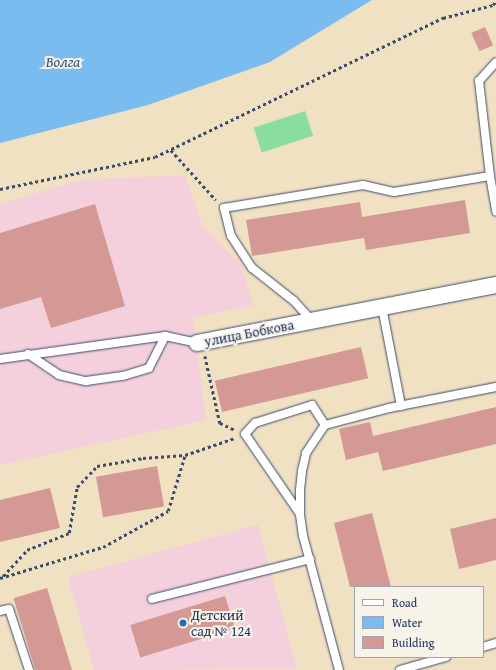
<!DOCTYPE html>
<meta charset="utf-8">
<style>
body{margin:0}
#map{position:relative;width:496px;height:670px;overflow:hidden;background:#f0e1c2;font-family:"Gentium Book Plus",serif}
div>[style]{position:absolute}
.built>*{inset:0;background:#f4cfdc}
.green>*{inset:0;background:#8bdd9f;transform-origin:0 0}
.water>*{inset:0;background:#7bbcf0}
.building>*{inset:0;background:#d49895;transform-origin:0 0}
.path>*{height:2.5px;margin-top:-1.25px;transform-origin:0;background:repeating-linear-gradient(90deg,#3b4a6d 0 3px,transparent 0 6px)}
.roads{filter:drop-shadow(0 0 1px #3b4a6d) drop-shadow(0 0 1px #3b4a6d)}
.lane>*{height:8px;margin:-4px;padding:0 4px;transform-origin:4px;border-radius:4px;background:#fff}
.street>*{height:16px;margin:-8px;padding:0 8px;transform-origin:8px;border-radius:8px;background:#fff}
.dots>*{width:11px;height:11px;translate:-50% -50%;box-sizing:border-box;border:2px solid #f7f3e8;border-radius:50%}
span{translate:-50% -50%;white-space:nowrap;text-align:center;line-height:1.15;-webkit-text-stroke:4px #f7f3e8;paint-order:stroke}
.street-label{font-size:14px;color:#1b2f5e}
.poi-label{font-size:14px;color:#1b2f5e}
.left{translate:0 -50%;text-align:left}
.water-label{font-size:15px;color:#335282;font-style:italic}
.legend{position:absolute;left:354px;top:586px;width:130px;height:72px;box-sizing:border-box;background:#f7f3e8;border:1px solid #9fa5b1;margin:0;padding:5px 7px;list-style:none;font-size:12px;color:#1b2f5e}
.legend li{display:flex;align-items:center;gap:8px;height:20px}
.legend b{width:20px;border:1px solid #9fa5b1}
</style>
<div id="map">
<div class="built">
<i style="clip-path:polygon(185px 175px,203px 227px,241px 264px,253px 305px,193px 318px,206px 420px,0 465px,0 204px,80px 180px)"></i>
<i style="clip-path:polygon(258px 525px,297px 669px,94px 670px,68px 577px)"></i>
</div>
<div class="green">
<i style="left:305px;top:111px;width:26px;height:54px;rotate:72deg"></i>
</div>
<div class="water">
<i style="clip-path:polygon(0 0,372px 0,270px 62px,148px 105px,0 143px)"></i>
</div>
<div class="building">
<i style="left:485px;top:27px;width:20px;height:15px;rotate:66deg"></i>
<i style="clip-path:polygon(465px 200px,470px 233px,366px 250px,364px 238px,252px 256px,246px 220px,360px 202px,362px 217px)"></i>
<i style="clip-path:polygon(95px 204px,125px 306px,51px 328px,41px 297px,0 309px,0 233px)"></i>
<i style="left:361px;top:347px;width:32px;height:150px;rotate:77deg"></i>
<i style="clip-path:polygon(496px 407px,496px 444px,383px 471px,378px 452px,346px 460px,339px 429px,370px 422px,373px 436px)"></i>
<i style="left:157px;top:466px;width:41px;height:62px;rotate:80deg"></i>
<i style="clip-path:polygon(50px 488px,60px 528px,0 542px,0 500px)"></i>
<i style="clip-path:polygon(372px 513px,391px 587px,350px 587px,334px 523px)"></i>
<i style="clip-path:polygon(496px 518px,496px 560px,459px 569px,450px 529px)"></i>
<i style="left:47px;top:588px;width:86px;height:35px;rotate:73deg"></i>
<i style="left:225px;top:596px;width:34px;height:99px;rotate:73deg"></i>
</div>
<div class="path">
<i style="left:171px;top:150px;width:67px;rotate:48deg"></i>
<i style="left:0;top:189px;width:158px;rotate:-11.7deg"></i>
<i style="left:155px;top:157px;width:320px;rotate:-25.8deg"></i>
<i style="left:443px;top:18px;width:52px;rotate:-14.6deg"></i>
<i style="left:493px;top:5px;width:5px;rotate:-53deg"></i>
<i style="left:205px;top:356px;width:69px;rotate:77.4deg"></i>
<i style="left:220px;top:423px;width:17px;rotate:25deg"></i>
<i style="left:3px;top:576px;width:35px;rotate:-47deg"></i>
<i style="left:27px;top:550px;width:45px;rotate:-22deg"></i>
<i style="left:69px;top:533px;width:47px;rotate:-80.1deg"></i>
<i style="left:77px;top:487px;width:29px;rotate:-46deg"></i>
<i style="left:97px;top:466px;width:47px;rotate:-9.9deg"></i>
<i style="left:143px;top:458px;width:42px;rotate:-4.1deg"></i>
<i style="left:0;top:578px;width:108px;rotate:-16.8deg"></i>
<i style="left:103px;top:547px;width:74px;rotate:-29deg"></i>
<i style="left:168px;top:511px;width:59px;rotate:-73.1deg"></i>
<i style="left:185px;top:455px;width:53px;rotate:-18.8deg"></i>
</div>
<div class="roads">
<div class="lane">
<i style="left:490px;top:176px;width:96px;rotate:-96.6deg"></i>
<i style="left:479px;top:81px;width:25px;rotate:-48deg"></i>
<i style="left:382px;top:307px;width:101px;rotate:79.1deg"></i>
<i style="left:312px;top:321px;width:27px;rotate:-132deg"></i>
<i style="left:294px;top:301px;width:53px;rotate:-141.8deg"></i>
<i style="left:252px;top:268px;width:38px;rotate:-123deg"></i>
<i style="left:231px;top:236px;width:29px;rotate:-104deg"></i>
<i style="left:224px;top:208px;width:141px;rotate:-9.4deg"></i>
<i style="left:363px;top:185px;width:32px;rotate:13deg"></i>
<i style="left:394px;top:192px;width:97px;rotate:-9.5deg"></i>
<i style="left:490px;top:176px;width:36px;rotate:80deg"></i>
<i style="left:28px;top:354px;width:37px;rotate:34deg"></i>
<i style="left:59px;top:375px;width:28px;rotate:13deg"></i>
<i style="left:86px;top:381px;width:37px;rotate:-8deg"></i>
<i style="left:123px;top:376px;width:27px;rotate:-17deg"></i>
<i style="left:149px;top:368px;width:36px;rotate:-63deg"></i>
<i style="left:0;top:359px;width:167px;rotate:-7.9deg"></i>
<i style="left:165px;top:336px;width:33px;rotate:12deg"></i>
<i style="left:300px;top:514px;width:97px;rotate:-124.5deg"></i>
<i style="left:245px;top:434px;width:15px;rotate:-48deg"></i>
<i style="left:255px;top:423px;width:60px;rotate:-17.5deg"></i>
<i style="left:312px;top:405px;width:24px;rotate:57deg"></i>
<i style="left:152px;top:599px;width:163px;rotate:-14.2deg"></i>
<i style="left:0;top:611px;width:9px;rotate:-13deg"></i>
<i style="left:9px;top:609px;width:64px;rotate:71.8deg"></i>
<i style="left:483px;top:647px;width:14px;rotate:-17deg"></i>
<i style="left:339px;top:670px;width:139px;rotate:-105deg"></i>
<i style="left:303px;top:536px;width:22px;rotate:-98deg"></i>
<i style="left:300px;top:514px;width:24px;rotate:-90deg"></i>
<i style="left:300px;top:490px;width:19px;rotate:-84deg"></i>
<i style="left:302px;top:471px;width:18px;rotate:-77deg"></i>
<i style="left:306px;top:453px;width:34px;rotate:-56deg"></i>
<i style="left:325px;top:425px;width:66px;rotate:-14.9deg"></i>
<i style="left:389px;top:408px;width:109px;rotate:-11.1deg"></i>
<i style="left:400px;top:670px;width:48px;rotate:-15.8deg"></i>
</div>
<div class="street">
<i style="left:197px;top:343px;width:305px;rotate:-11deg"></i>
</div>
</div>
<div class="dots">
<i style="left:183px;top:623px;background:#1f6fb2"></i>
</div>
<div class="street-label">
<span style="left:249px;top:333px;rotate:-11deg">улица Бобкова</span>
</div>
<div class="poi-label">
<span class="left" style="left:191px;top:623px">Детский<br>сад № 124</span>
</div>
<div class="water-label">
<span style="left:63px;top:62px">Волга</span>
</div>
<ul class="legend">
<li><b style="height:5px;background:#fff"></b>Road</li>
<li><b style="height:11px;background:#7bbcf0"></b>Water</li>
<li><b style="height:11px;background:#d49895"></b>Building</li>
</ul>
</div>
